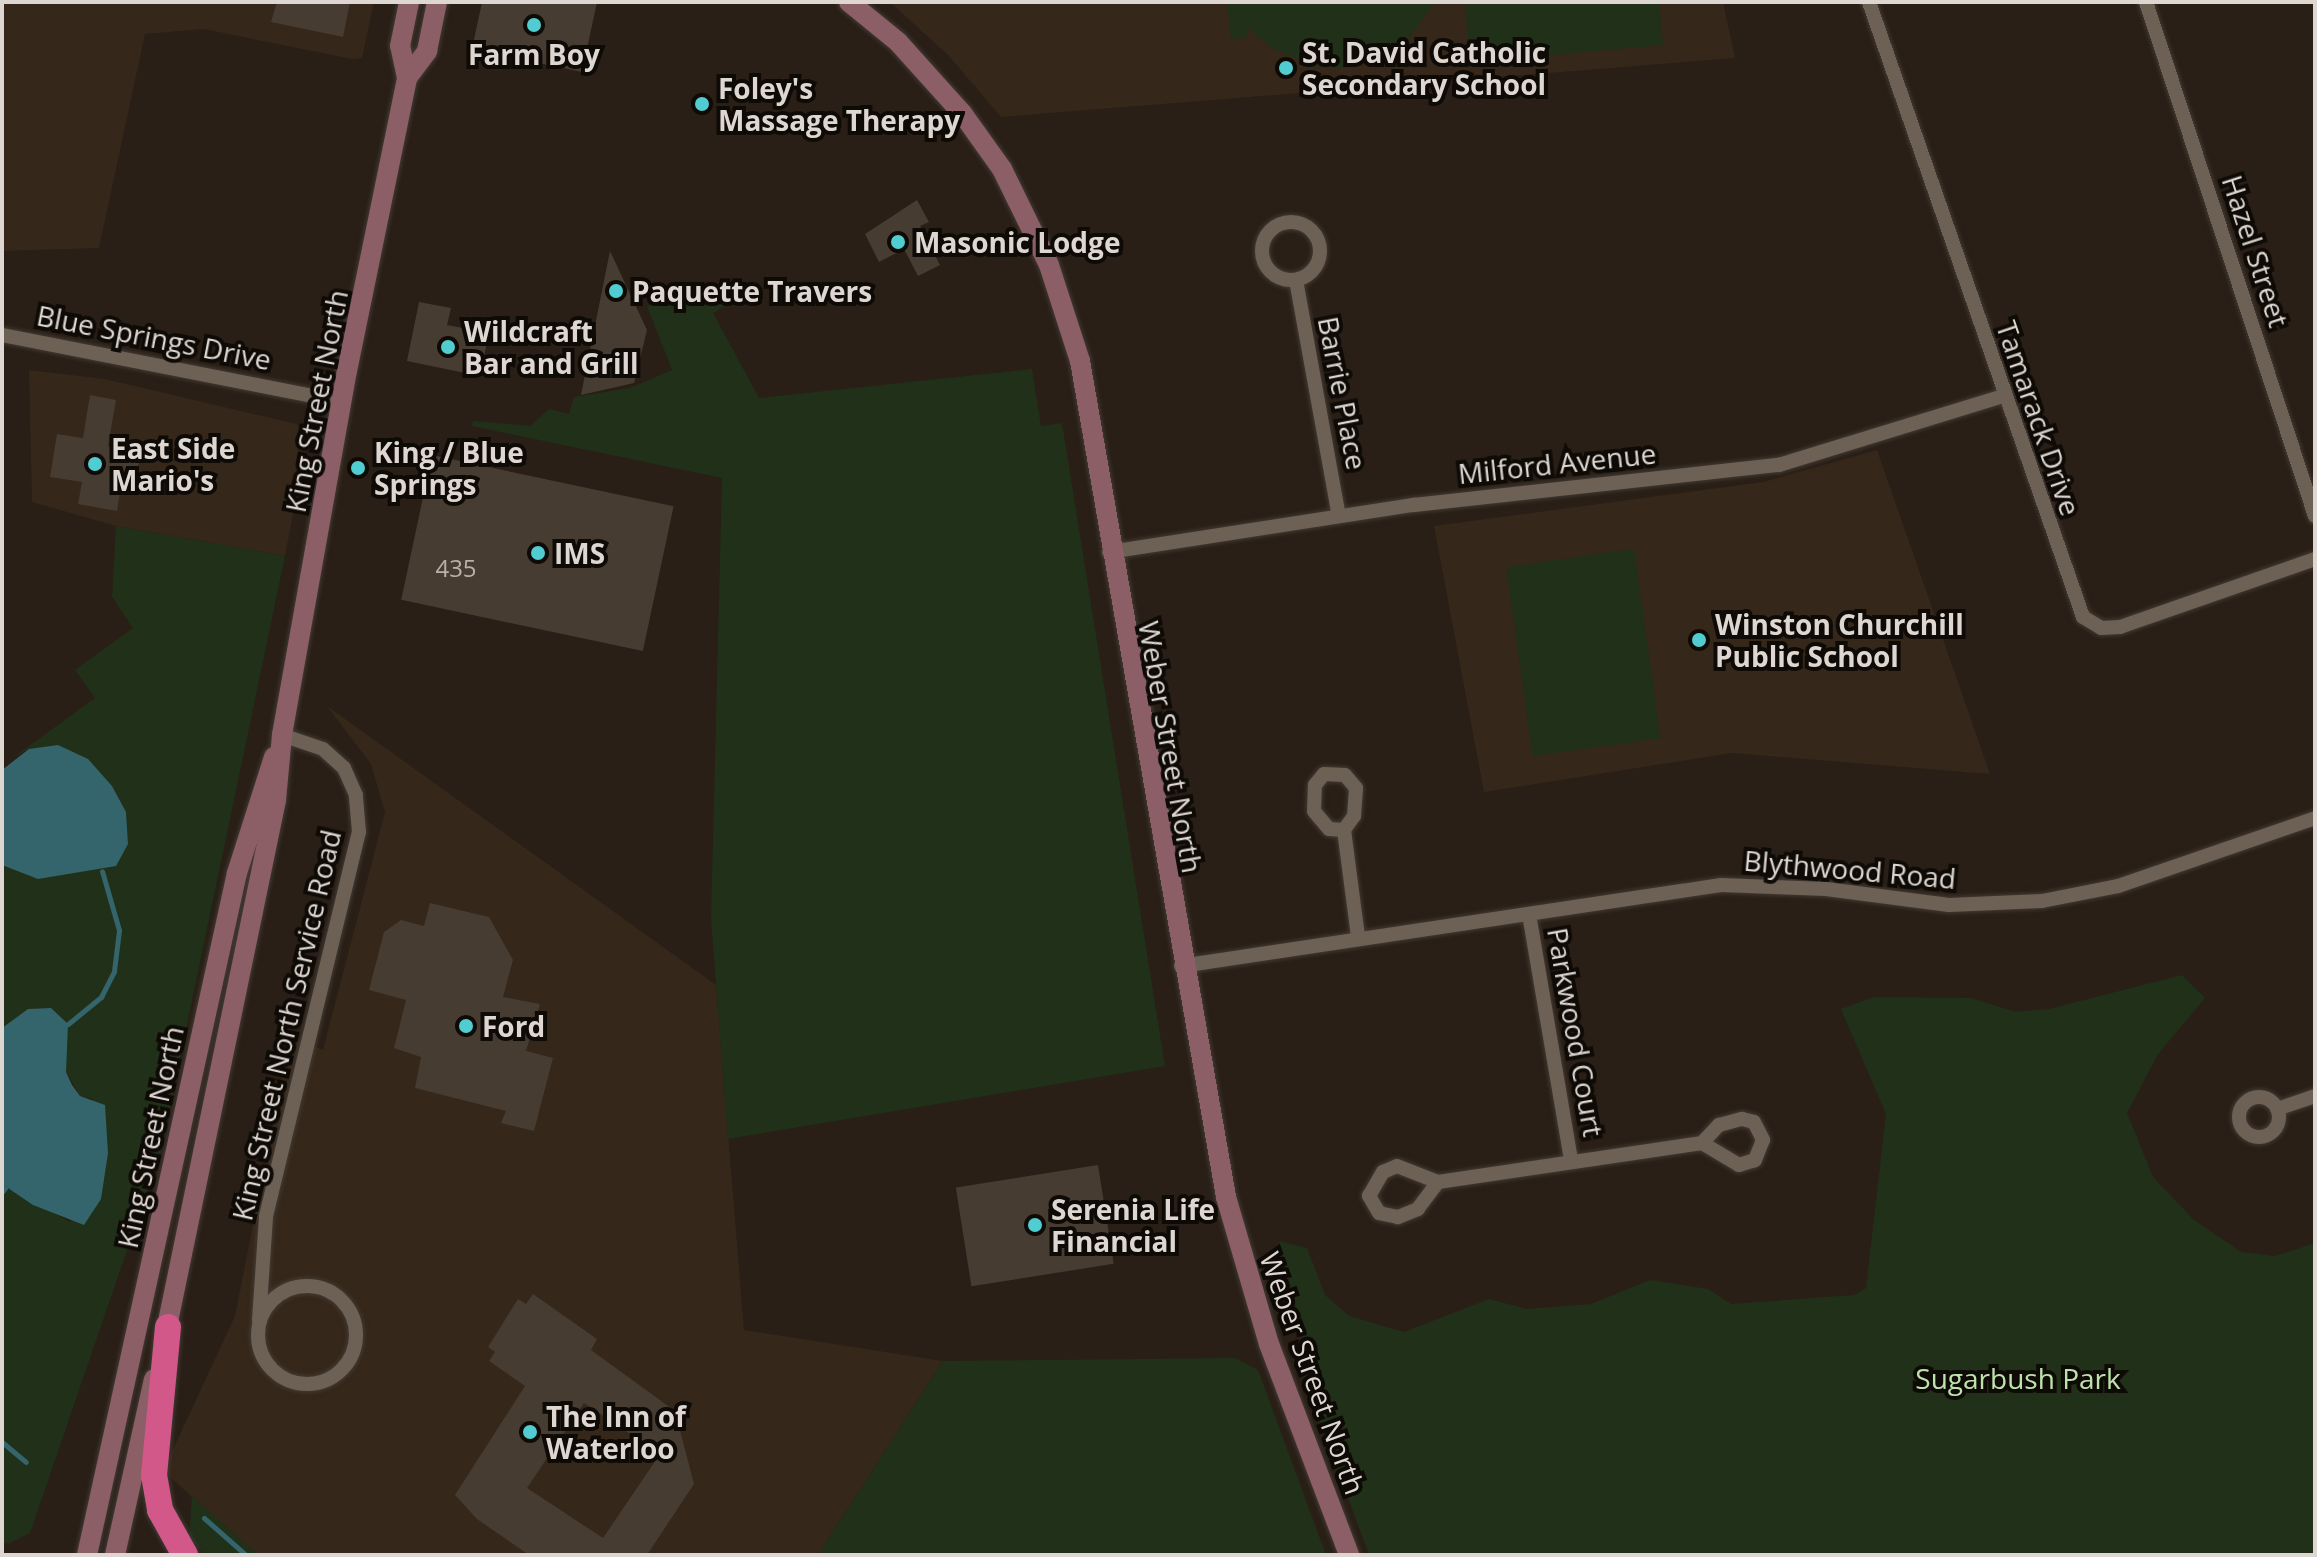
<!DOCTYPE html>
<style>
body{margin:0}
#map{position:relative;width:2317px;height:1557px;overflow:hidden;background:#291f16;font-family:"Open Sans",sans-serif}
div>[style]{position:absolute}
.built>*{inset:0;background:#352719}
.green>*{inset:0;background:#213019;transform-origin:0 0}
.water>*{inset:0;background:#35656c}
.stream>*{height:5px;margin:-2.5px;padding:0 2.5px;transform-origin:2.5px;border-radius:2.5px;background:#35656c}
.building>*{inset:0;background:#463c32;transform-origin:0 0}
.roads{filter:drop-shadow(0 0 2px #423a34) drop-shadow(0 0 2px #423a34)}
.street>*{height:14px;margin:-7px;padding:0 7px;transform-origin:7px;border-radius:7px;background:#6d6156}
.street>.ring{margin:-7px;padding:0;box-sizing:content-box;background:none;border:14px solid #6d6156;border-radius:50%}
.secondary>*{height:20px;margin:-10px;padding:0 10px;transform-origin:10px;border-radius:10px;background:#8c5e66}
.highway>*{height:26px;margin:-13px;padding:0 13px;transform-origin:13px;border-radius:13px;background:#d3588a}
.dots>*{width:22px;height:22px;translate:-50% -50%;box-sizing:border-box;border:4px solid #0e0a06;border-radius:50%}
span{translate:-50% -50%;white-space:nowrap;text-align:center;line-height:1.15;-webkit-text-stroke:8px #0e0a06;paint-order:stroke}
.number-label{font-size:24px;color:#b8b0a9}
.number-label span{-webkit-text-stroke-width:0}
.poi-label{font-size:28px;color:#ded7d1;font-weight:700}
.left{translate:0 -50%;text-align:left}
.street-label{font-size:28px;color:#ded7d1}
.park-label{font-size:28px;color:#bde2ab}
.frame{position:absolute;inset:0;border:4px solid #ded7d1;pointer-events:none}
</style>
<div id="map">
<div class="built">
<i style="clip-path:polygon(2px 2px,374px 2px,362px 58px,352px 59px,204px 29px,145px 34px,99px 248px,2px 251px)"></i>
<i style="clip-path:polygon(890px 2px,1723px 2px,1735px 58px,1001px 117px,948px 55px)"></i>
<i style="clip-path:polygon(29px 370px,105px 379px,297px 424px,307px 441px,285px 556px,116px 526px,32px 502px)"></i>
<i style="clip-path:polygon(1877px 450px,1990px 774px,1732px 753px,1484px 792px,1434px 526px,1763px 482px)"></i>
<i style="clip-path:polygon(327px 706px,716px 985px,744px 1330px,943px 1361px,818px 1555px,258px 1555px,163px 1471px,235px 1316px,290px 1036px,323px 1050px,385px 812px,371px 764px)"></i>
</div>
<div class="green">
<i style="clip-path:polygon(1227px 2px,1435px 2px,1403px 46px,1351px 67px,1321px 68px,1271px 48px,1248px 28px,1248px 37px,1231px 39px)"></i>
<i style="clip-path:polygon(1465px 2px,1659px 2px,1663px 45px,1470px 62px)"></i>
<i style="clip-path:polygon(694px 285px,721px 287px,730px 303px,713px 313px,759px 398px,1032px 369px,1041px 426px,1062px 423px,1165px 1066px,728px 1139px,711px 919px,722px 478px,472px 426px,473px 421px,530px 426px,549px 409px,569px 414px,574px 397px,630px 388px,672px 370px,647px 306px,679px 301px)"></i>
<i style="clip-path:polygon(116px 526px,285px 556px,160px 1154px,30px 1533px,8px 1544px,2px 1542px,2px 1184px,70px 1222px,93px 1099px,80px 1096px,66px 1072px,64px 1044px,51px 1008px,28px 1009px,2px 1028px,2px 865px,128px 844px,126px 812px,112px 786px,29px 749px,11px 759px,95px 698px,75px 670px,133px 628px,112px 597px)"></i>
<i style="left:1634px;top:549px;width:191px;height:129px;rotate:82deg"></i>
<i style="clip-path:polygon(2182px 975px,2205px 998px,2158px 1054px,2127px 1113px,2153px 1177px,2194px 1220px,2241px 1252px,2275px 1256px,2315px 1243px,2315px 1555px,1369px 1555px,1295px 1352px,1307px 1351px,1279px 1241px,1307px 1248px,1325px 1295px,1349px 1316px,1404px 1332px,1489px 1299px,1527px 1309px,1591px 1304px,1650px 1280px,1708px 1289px,1731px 1304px,1854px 1295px,1866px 1288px,1886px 1114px,1841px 1009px,1874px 997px,1971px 998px,2016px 1012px,2049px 1009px)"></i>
<i style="clip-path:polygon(1235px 1358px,1258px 1370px,1326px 1555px,818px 1555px,943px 1361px)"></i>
<i style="clip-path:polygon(192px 1496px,258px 1555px,205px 1555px,189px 1537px)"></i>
</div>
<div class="water">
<i style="clip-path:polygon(58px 745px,88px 759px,112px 786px,126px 812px,128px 844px,116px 866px,38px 879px,2px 865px,2px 770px,29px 749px)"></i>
<i style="clip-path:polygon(51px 1008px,68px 1024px,66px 1072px,72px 1085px,80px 1096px,105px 1105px,108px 1153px,101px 1199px,84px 1225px,33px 1205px,2px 1184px,2px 1028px,28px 1009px)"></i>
</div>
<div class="stream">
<i style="left:68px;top:1024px;width:43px;rotate:-39.3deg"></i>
<i style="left:101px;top:997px;width:29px;rotate:-63deg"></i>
<i style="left:114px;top:971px;width:41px;rotate:-83deg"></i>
<i style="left:119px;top:930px;width:61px;rotate:-106.1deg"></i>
<i style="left:2px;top:1192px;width:5px;rotate:-53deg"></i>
<i style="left:2px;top:1442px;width:31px;rotate:40deg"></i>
<i style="left:204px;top:1518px;width:56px;rotate:41.4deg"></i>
</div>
<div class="building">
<i style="clip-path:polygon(277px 2px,350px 2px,343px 37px,271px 22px)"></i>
<i style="clip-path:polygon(482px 2px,597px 2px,582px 72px,472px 49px)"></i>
<i style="clip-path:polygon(917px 200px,929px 222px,920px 226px,940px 265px,918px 276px,904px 249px,879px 262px,865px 234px)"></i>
<i style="clip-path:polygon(610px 251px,647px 330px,634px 383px,581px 395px)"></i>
<i style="clip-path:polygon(419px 302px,451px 308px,447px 325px,489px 333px,480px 376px,407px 361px)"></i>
<i style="clip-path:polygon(90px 395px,116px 400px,108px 446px,141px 452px,133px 494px,120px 492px,117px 511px,78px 504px,82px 482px,50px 477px,57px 434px,83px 438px)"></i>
<i style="left:432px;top:455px;width:247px;height:148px;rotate:12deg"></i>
<i style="clip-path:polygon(430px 903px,489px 917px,513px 960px,503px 997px,540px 1004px,526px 1051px,553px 1058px,534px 1131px,501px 1123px,506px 1111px,415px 1088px,421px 1057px,394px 1048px,406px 1000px,369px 990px,384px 932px,401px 920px,424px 926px)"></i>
<i style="left:1098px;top:1165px;width:100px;height:144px;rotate:81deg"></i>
<i style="clip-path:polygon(evenodd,533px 1294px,597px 1339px,591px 1350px,675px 1411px,694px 1484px,647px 1555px,529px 1555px,477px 1519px,455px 1495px,525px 1386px,489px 1361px,495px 1352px,488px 1347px,518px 1299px,526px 1304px,533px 1294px,584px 1403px,660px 1454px,603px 1538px,527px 1488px,584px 1403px)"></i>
</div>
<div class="roads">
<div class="street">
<i style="left:1869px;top:2px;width:651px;rotate:70.81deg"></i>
<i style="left:2083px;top:617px;width:21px;rotate:31deg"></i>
<i style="left:2101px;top:628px;width:19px;rotate:-3deg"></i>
<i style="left:2120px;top:627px;width:207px;rotate:-19.2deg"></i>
<i style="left:2146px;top:2px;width:541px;rotate:71.8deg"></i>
<i class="ring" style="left:1262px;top:222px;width:44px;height:44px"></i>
<i style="left:1296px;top:280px;width:240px;rotate:79.7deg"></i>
<i style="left:2px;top:335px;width:348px;rotate:11.1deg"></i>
<i style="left:1109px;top:552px;width:309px;rotate:-8.8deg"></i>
<i style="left:1414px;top:505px;width:367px;rotate:-6.3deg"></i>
<i style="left:1779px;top:465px;width:234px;rotate:-17.1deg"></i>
<i style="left:1344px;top:830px;width:15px;rotate:-176deg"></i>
<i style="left:1329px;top:829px;width:23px;rotate:-130deg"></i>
<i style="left:1314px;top:811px;width:26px;rotate:-88deg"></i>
<i style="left:1315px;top:785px;width:14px;rotate:-51deg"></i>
<i style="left:1324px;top:774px;width:21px;rotate:3deg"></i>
<i style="left:1345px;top:775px;width:17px;rotate:50deg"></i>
<i style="left:1356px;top:788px;width:28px;rotate:94deg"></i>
<i style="left:1354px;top:816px;width:17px;rotate:126deg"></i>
<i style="left:1344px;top:830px;width:108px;rotate:82.5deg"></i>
<i style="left:1529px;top:914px;width:250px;rotate:80.3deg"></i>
<i style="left:1181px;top:966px;width:546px;rotate:-8.53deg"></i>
<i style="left:1721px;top:885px;width:105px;rotate:2.2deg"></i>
<i style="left:1826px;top:889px;width:124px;rotate:7.4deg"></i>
<i style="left:1949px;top:905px;width:93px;rotate:-2.5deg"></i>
<i style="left:2042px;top:901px;width:77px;rotate:-11.2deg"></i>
<i style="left:2118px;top:886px;width:208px;rotate:-19deg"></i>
<i class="ring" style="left:2239px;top:1097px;width:26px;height:26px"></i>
<i style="left:2277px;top:1109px;width:40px;rotate:-18.9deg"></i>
<i style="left:1438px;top:1182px;width:34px;rotate:127deg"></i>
<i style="left:1418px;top:1209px;width:22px;rotate:158deg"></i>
<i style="left:1398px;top:1217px;width:19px;rotate:-168deg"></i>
<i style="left:1379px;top:1213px;width:20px;rotate:-120deg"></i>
<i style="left:1369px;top:1196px;width:28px;rotate:-60deg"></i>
<i style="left:1383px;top:1172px;width:15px;rotate:-23deg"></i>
<i style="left:1397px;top:1166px;width:44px;rotate:21.3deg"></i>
<i style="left:1438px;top:1182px;width:267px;rotate:-8.4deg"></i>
<i style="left:1702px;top:1143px;width:25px;rotate:-47deg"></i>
<i style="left:1719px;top:1125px;width:24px;rotate:-15deg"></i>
<i style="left:1742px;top:1119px;width:12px;rotate:14deg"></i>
<i style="left:1754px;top:1122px;width:20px;rotate:63deg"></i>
<i style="left:1763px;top:1140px;width:22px;rotate:112deg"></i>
<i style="left:1755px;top:1160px;width:17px;rotate:163deg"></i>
<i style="left:1739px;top:1165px;width:43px;rotate:-149.3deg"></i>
<i class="ring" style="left:258px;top:1286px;width:84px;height:84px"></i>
<i style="left:259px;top:1320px;width:104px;rotate:-86.1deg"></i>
<i style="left:266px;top:1216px;width:395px;rotate:-76.4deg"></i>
<i style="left:359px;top:832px;width:37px;rotate:-95deg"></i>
<i style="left:356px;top:795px;width:30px;rotate:-114deg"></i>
<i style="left:344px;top:768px;width:28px;rotate:-138deg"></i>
<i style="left:323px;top:749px;width:43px;rotate:-161.1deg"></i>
</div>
<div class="secondary">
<i style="left:849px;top:2px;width:63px;rotate:39.2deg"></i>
<i style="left:898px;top:42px;width:96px;rotate:48deg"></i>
<i style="left:962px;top:113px;width:69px;rotate:54.5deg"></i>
<i style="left:1002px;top:169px;width:107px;rotate:63.9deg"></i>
<i style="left:1049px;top:265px;width:101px;rotate:72.1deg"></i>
<i style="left:1080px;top:361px;width:849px;rotate:80.09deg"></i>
<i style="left:1226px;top:1197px;width:153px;rotate:73.7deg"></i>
<i style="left:1269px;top:1344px;width:226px;rotate:69.2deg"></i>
<i style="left:407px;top:78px;width:34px;rotate:-53deg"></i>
<i style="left:427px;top:51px;width:50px;rotate:-78.5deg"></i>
<i style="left:164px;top:1341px;width:552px;rotate:-78.3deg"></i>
<i style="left:276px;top:800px;width:65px;rotate:-84.7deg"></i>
<i style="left:282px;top:735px;width:370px;rotate:-79.9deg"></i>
<i style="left:347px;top:371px;width:299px;rotate:-78.4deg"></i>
<i style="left:407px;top:78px;width:33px;rotate:-102deg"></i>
<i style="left:400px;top:46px;width:45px;rotate:-78.4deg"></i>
<i style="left:87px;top:1555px;width:698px;rotate:-77.6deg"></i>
<i style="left:237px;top:873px;width:122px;rotate:-72.3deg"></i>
<i style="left:115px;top:1555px;width:180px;rotate:-77.5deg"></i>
</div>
<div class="highway">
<i style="left:168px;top:1327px;width:149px;rotate:95.4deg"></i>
<i style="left:154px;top:1475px;width:36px;rotate:80deg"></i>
<i style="left:160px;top:1510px;width:51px;rotate:60.9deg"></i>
</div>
</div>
<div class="dots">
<i style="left:534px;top:25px;background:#51ccd1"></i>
<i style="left:1286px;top:68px;background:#51ccd1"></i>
<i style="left:702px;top:104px;background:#51ccd1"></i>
<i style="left:898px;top:242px;background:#51ccd1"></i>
<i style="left:616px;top:291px;background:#51ccd1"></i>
<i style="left:448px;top:347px;background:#51ccd1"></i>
<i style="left:95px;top:464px;background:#51ccd1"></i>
<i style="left:358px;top:468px;background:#51ccd1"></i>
<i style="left:538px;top:553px;background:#51ccd1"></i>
<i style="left:1699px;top:640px;background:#51ccd1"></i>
<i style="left:466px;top:1026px;background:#51ccd1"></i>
<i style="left:1035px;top:1225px;background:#51ccd1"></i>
<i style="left:530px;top:1432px;background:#51ccd1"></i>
</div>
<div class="number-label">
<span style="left:456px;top:568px">435</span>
</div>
<div class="poi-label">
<span class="left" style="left:1302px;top:68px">St. David Catholic<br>Secondary School</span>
<span style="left:534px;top:54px">Farm Boy</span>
<span class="left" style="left:718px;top:104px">Foley's<br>Massage Therapy</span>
<span class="left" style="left:914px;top:242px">Masonic Lodge</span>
<span class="left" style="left:632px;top:291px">Paquette Travers</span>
<span class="left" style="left:464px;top:347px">Wildcraft<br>Bar and Grill</span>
<span class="left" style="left:111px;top:464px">East Side<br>Mario's</span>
<span class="left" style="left:374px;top:468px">King / Blue<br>Springs</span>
<span class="left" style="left:554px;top:553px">IMS</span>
<span class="left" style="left:1715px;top:640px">Winston Churchill<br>Public School</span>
<span class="left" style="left:482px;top:1026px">Ford</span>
<span class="left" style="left:1051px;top:1225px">Serenia Life<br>Financial</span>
<span class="left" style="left:546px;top:1432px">The Inn of<br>Waterloo</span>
</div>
<div class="street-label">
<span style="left:2256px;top:251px;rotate:72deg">Hazel Street</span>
<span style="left:154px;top:337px;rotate:11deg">Blue Springs Drive</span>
<span style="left:1343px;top:393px;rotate:79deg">Barrie Place</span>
<span style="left:316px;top:401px;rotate:-79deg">King Street North</span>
<span style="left:2039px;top:418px;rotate:71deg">Tamarack Drive</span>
<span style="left:1557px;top:463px;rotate:-6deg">Milford Avenue</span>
<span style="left:1171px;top:747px;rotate:80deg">Weber Street North</span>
<span style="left:1850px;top:869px;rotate:5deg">Blythwood Road</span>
<span style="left:286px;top:1025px;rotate:-77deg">King Street North Service Road</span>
<span style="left:1576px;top:1032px;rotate:80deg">Parkwood Court</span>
<span style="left:150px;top:1137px;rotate:-78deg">King Street North</span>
<span style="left:1313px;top:1373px;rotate:70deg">Weber Street North</span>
</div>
<div class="park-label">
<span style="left:2018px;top:1378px">Sugarbush Park</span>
</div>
<div class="frame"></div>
</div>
